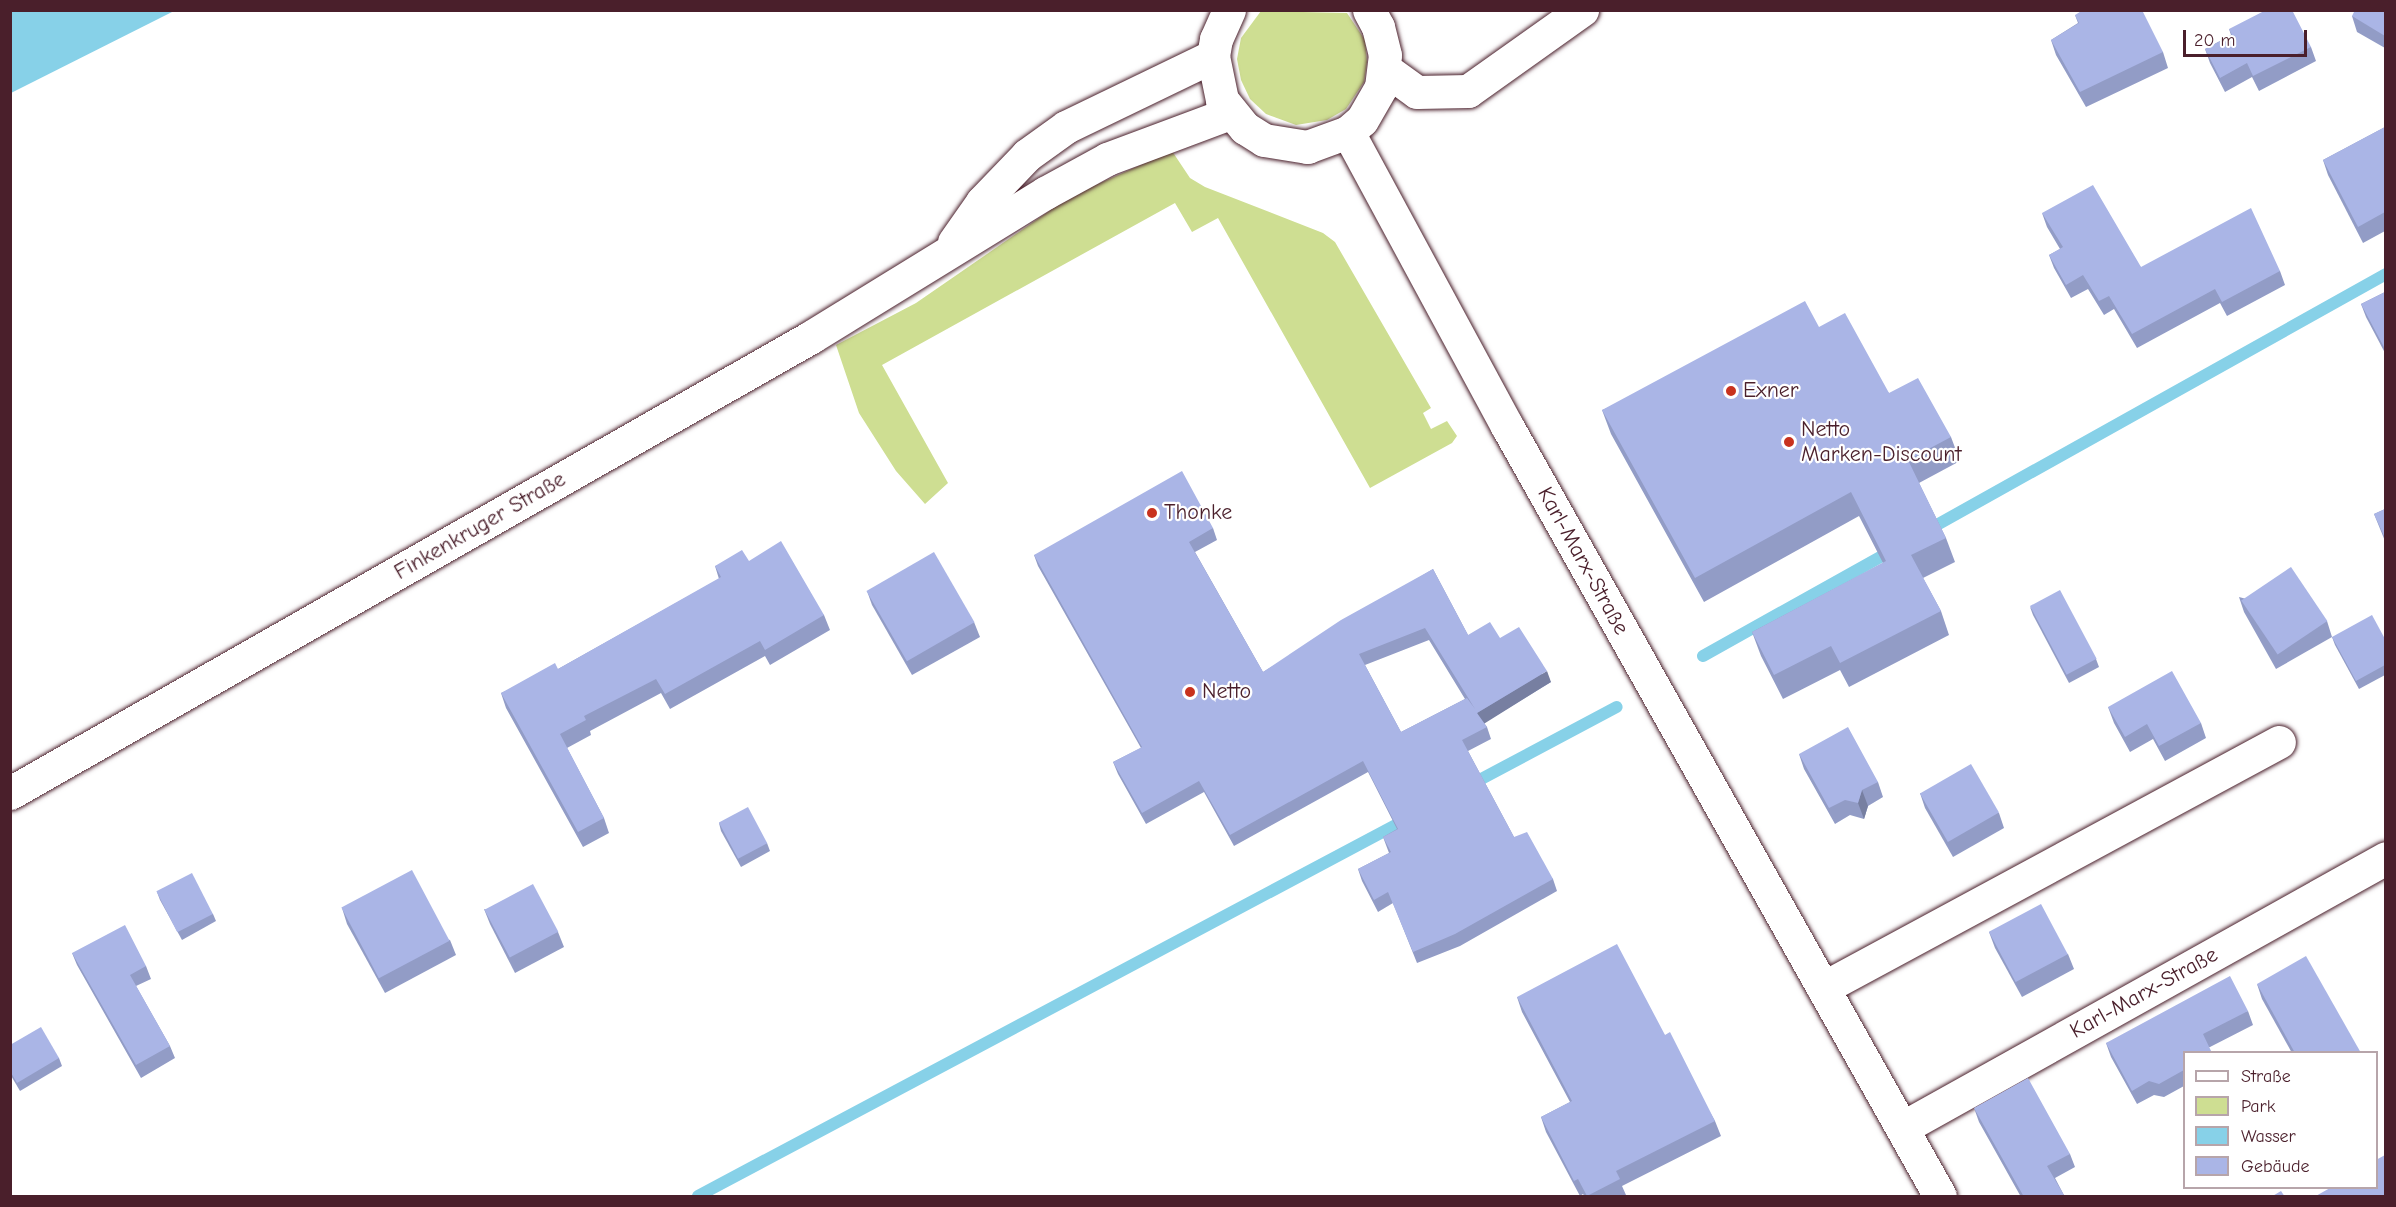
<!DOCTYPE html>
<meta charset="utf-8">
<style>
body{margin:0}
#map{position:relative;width:2396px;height:1207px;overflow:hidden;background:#fff;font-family:"Comic Neue",sans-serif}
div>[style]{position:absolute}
.green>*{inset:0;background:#cede92}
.water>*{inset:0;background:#87d1e8}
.stream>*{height:12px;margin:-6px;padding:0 6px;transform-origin:6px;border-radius:6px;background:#87d1e8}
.roads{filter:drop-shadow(0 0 2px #4a1f2b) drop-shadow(0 0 2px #4a1f2b)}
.street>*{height:33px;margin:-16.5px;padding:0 16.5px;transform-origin:16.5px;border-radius:16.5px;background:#fff}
.secondary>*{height:33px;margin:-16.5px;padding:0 16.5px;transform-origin:16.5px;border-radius:16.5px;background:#fff}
.wall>*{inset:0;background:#929cc6}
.shaded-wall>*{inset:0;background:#777fa1}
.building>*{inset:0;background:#aab5e6;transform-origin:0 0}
.dots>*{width:16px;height:16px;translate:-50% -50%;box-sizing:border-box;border:3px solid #fff;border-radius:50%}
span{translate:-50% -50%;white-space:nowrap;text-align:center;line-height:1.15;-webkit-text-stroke:4.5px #fff;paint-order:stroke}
.poi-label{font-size:22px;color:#4a1f2b}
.left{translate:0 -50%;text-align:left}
.street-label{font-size:22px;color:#4a1f2b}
.frame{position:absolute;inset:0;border:12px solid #4a1f2b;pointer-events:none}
.legend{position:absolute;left:2183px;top:1051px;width:195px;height:138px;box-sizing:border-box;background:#fff;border:2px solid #b7a5aa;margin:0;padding:8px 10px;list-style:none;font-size:18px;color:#4a1f2b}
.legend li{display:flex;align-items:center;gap:12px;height:30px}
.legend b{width:30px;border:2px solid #b7a5aa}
.scale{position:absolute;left:2183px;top:30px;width:124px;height:27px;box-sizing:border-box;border:3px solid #4a1f2b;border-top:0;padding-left:8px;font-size:18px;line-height:21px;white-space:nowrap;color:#4a1f2b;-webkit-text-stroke:4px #fff;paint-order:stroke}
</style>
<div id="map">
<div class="green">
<i style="clip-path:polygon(1261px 11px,1347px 13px,1365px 40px,1367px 62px,1364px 82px,1346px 109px,1327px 120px,1296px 125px,1266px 114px,1250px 99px,1241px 80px,1237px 59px,1241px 38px)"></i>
<i style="clip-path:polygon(1172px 151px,1190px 178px,1205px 187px,1323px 233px,1335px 242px,1431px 408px,1423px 413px,1431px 429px,1447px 421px,1457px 436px,1452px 443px,1370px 488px,1218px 218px,1192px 232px,1175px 203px,882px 365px,948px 483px,925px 504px,896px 471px,859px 413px,836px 345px,916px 303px,1071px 196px)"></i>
</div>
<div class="water">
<i style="clip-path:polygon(11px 10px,174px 10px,174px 11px,11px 93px)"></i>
</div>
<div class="stream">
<i style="left:1926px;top:531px;width:527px;rotate:-29.19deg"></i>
<i style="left:1703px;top:656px;width:218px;rotate:-29.2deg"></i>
<i style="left:1470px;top:785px;width:166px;rotate:-28deg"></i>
<i style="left:698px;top:1196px;width:803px;rotate:-28deg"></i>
</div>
<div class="roads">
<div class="street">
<i style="left:1385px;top:69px;width:39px;rotate:36deg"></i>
<i style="left:1417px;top:92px;width:51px;rotate:-1.1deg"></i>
<i style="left:1468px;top:91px;width:140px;rotate:-35.4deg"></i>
<i style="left:1823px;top:988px;width:518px;rotate:-28.35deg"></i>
<i style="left:1902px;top:1128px;width:554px;rotate:-29.16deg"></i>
</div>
<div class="secondary">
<i style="left:1229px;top:10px;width:32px;rotate:114deg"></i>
<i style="left:1216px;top:39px;width:17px;rotate:100deg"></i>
<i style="left:1213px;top:56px;width:45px;rotate:78.4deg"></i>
<i style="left:1222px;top:100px;width:36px;rotate:51deg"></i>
<i style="left:1245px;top:128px;width:22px;rotate:32deg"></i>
<i style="left:1264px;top:140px;width:44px;rotate:9.2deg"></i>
<i style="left:1307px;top:147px;width:44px;rotate:-20.1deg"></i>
<i style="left:1348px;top:132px;width:18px;rotate:-41deg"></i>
<i style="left:1362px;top:120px;width:38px;rotate:-60deg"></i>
<i style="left:1381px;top:87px;width:32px;rotate:-83deg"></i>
<i style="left:1385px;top:55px;width:29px;rotate:-104deg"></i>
<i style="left:1378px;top:27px;width:19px;rotate:-118deg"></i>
<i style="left:1348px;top:132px;width:334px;rotate:61.6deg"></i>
<i style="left:1507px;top:426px;width:883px;rotate:60.65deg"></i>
<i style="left:954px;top:242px;width:49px;rotate:-55deg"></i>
<i style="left:982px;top:202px;width:65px;rotate:-46.2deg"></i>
<i style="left:1027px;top:155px;width:48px;rotate:-35.7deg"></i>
<i style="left:1066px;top:127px;width:163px;rotate:-25.8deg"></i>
<i style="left:10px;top:793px;width:922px;rotate:-29.65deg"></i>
<i style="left:811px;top:337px;width:275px;rotate:-31.6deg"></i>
<i style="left:1045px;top:193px;width:71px;rotate:-28.7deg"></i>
<i style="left:1107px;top:159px;width:131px;rotate:-20.5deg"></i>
</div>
</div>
<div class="wall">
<i style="clip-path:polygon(2385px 10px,2385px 48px,2357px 32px,2352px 16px)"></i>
<i style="clip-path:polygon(2075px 15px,2163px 52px,2168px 68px,2086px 107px,2056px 55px,2051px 40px,2078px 23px)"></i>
<i style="clip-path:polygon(2229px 29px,2311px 47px,2316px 61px,2259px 91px,2252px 77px,2225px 92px,2210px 63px,2205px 49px,2231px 35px)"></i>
<i style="clip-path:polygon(2385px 127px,2385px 231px,2363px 243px,2328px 175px,2323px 160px)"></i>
<i style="clip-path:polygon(2042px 213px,2141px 267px,2280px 271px,2285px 285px,2227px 316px,2220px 303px,2137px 348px,2114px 309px,2104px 315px,2088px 289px,2071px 298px,2054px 268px,2049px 255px,2060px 249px,2047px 227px)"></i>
<i style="clip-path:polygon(2385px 292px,2385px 353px,2366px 317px,2361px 304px)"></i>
<i style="clip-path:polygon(1819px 327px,1889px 393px,1951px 437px,1960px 461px,1919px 483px,1946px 538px,1955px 562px,1923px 578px,1941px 611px,1949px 635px,1849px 687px,1840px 670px,1783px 699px,1761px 656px,1752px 632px,1883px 563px,1859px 516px,1704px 602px,1611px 434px,1602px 410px)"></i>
<i style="clip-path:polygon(2385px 509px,2385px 541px,2374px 514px)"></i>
<i style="clip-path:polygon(evenodd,1213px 528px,1217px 540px,1195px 552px,1263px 672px,1433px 569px,1468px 635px,1500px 638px,1551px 682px,1484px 723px,1487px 727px,1491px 739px,1468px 751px,1514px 837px,1553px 879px,1557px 891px,1460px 946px,1417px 963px,1393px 903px,1378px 912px,1362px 881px,1358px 869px,1389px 853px,1383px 837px,1397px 829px,1368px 772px,1234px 846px,1204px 792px,1146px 824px,1118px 774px,1113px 762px,1141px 748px,1038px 566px,1034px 555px,1213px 528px,1429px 640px,1465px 699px,1401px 732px,1365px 665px,1429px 640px)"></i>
<i style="clip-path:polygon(749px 561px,824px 615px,830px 630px,770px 665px,765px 656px,670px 709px,661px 693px,590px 731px,591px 735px,567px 748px,604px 818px,609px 833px,583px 847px,506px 708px,501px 693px,558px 669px,719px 579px,715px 566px)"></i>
<i style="clip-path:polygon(867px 591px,974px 622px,980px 637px,912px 675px,872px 605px)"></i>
<i style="clip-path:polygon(2239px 597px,2327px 621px,2332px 637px,2276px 669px,2244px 612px)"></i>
<i style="clip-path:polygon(2030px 607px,2096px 659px,2099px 667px,2069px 683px,2033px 615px)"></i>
<i style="clip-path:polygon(2332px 637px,2385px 639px,2385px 675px,2359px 689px,2335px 645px)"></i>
<i style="clip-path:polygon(2108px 707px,2201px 723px,2206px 738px,2165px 761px,2153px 739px,2130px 752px,2114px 723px)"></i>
<i style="clip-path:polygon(1799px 754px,1878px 782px,1883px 797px,1868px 806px,1864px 819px,1850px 815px,1835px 824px,1804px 769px)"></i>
<i style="clip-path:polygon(1920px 793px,1999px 813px,2004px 828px,1953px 857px,1925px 808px)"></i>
<i style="clip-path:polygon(719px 823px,767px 843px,770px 851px,741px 867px,721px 831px)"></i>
<i style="clip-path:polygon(157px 892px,213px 914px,216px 921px,182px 940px,160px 900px)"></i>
<i style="clip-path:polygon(342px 908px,450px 940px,456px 955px,385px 993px,347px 924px)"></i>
<i style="clip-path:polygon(484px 909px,558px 932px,564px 947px,515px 973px,490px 924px)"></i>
<i style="clip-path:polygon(1989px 932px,2068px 954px,2074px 969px,2022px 997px,1995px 948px)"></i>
<i style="clip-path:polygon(72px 953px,146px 966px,151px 979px,136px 986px,170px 1046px,175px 1058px,141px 1078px,77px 965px)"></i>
<i style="clip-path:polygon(2257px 984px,2361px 1053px,2292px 1053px,2262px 999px)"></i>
<i style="clip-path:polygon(1517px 997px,1665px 1035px,1715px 1121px,1721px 1136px,1622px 1186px,1626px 1195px,1622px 1197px,1585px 1197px,1583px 1194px,1580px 1196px,1546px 1132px,1541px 1117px,1570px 1102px,1522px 1012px)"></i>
<i style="clip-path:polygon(2248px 1011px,2253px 1025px,2210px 1047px,2184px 1053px,2184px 1086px,2164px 1097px,2154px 1095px,2137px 1104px,2111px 1057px,2106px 1043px)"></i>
<i style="clip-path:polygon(10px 1045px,59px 1058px,62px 1066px,20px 1091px,10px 1074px)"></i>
<i style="clip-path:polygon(1974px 1108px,2070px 1154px,2075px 1167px,2055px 1178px,2065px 1197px,2021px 1197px,1979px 1122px)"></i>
</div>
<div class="shaded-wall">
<i style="clip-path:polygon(1547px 671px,1551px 682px,1482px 725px,1477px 713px)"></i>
<i style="clip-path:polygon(1862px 790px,1868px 806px,1864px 819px,1858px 803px)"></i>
</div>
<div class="building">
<i style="clip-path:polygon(2083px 10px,2142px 10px,2163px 52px,2080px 92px,2051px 40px,2079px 23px,2075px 15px)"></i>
<i style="clip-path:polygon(2266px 10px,2292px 10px,2311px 47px,2253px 76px,2247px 63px,2220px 78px,2205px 49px,2232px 35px,2229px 29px)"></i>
<i style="clip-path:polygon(2355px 10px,2385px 10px,2385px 36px,2352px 16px)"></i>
<i style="clip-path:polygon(2385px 127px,2385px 212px,2358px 227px,2323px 160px)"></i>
<i style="clip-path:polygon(2093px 185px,2141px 267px,2251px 208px,2280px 271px,2222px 302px,2215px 289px,2132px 334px,2109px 296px,2099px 301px,2083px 275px,2066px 285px,2049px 255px,2063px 247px,2042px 213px)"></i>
<i style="clip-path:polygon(2385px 292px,2385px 349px,2361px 304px)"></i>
<i style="clip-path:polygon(1805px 301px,1819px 327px,1845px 313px,1889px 393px,1918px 378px,1951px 437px,1908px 460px,1946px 538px,1911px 555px,1941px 611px,1840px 663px,1831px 646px,1774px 675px,1752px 632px,1886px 561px,1851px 492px,1695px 578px,1602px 410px)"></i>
<i style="clip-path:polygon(evenodd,1182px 471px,1213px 528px,1189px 542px,1263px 672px,1341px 620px,1433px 569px,1468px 635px,1490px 622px,1500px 638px,1519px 627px,1547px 671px,1477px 713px,1487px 727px,1462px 740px,1514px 837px,1527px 832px,1553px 879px,1455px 934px,1413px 952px,1388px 892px,1374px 900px,1358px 869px,1391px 852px,1383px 837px,1398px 829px,1363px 761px,1230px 835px,1199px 781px,1142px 813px,1113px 762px,1142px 747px,1034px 555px,1182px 471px,1425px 628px,1475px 709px,1467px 698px,1401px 732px,1359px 654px,1425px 628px)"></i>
<i style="clip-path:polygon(2385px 509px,2385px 538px,2374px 514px)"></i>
<i style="clip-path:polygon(781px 541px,824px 615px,765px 650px,760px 641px,665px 694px,656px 679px,584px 716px,586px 720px,560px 734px,604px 818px,578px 832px,501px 693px,555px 663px,558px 669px,721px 577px,715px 566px,742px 550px,749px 561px)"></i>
<i style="left:934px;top:552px;width:81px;height:78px;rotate:60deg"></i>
<i style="left:2291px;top:567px;width:65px;height:60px;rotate:56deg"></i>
<i style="left:2060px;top:590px;width:78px;height:34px;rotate:62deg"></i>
<i style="clip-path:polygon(2372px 615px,2385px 639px,2385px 665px,2356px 681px,2332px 637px)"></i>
<i style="clip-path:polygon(2172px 671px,2201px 723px,2159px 746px,2147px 724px,2125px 737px,2108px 707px)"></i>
<i style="clip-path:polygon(1848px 727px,1878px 782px,1862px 790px,1858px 803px,1845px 800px,1829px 808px,1799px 754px)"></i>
<i style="left:1971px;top:764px;width:56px;height:59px;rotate:60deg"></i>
<i style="left:748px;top:807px;width:41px;height:33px;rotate:62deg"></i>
<i style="left:412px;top:870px;width:80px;height:80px;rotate:62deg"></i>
<i style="left:192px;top:873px;width:46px;height:40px;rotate:63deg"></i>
<i style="left:533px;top:884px;width:54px;height:55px;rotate:62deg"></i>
<i style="left:2041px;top:904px;width:57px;height:59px;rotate:62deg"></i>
<i style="clip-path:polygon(125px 925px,146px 966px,130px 975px,170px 1046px,136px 1065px,72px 953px)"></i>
<i style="clip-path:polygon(1617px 944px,1665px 1035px,1670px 1032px,1715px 1121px,1616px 1171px,1620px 1179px,1587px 1196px,1578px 1179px,1574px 1181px,1541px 1117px,1572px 1101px,1517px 997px)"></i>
<i style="clip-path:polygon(2306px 956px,2361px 1053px,2295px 1053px,2257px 984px)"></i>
<i style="clip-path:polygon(2230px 976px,2248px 1011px,2203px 1034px,2212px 1053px,2184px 1053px,2184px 1070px,2159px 1084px,2149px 1081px,2132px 1091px,2106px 1043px)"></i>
<i style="clip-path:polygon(41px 1027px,59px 1058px,17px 1083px,10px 1071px,10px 1045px)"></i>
<i style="clip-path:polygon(2028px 1078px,2070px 1154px,2047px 1166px,2065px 1197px,2024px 1197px,1974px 1108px)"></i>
<i style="clip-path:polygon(2385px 1155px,2385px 1197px,2314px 1197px,2330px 1188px,2376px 1188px,2376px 1160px)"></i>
<i style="clip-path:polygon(2281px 1191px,2285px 1197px,2271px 1197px)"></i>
</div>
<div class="dots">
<i style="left:1731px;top:391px;background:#c8321e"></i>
<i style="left:1789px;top:442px;background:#c8321e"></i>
<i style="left:1152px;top:513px;background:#c8321e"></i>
<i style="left:1190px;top:692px;background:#c8321e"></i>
</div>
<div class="poi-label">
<span class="left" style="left:1743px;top:391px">Exner</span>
<span class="left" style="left:1801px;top:442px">Netto<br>Marken-Discount</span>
<span class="left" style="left:1164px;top:513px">Thonke</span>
<span class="left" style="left:1202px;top:692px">Netto</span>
</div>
<div class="street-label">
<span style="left:480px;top:526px;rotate:-30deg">Finkenkruger Straße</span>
<span style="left:1583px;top:561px;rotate:61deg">Karl-Marx-Straße</span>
<span style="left:2144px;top:993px;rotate:-29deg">Karl-Marx-Straße</span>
</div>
<div class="frame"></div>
<ul class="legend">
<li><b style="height:8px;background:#fff"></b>Straße</li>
<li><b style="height:16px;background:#cede92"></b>Park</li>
<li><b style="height:16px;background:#87d1e8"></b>Wasser</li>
<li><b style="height:16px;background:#aab5e6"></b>Gebäude</li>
</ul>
<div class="scale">20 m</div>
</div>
